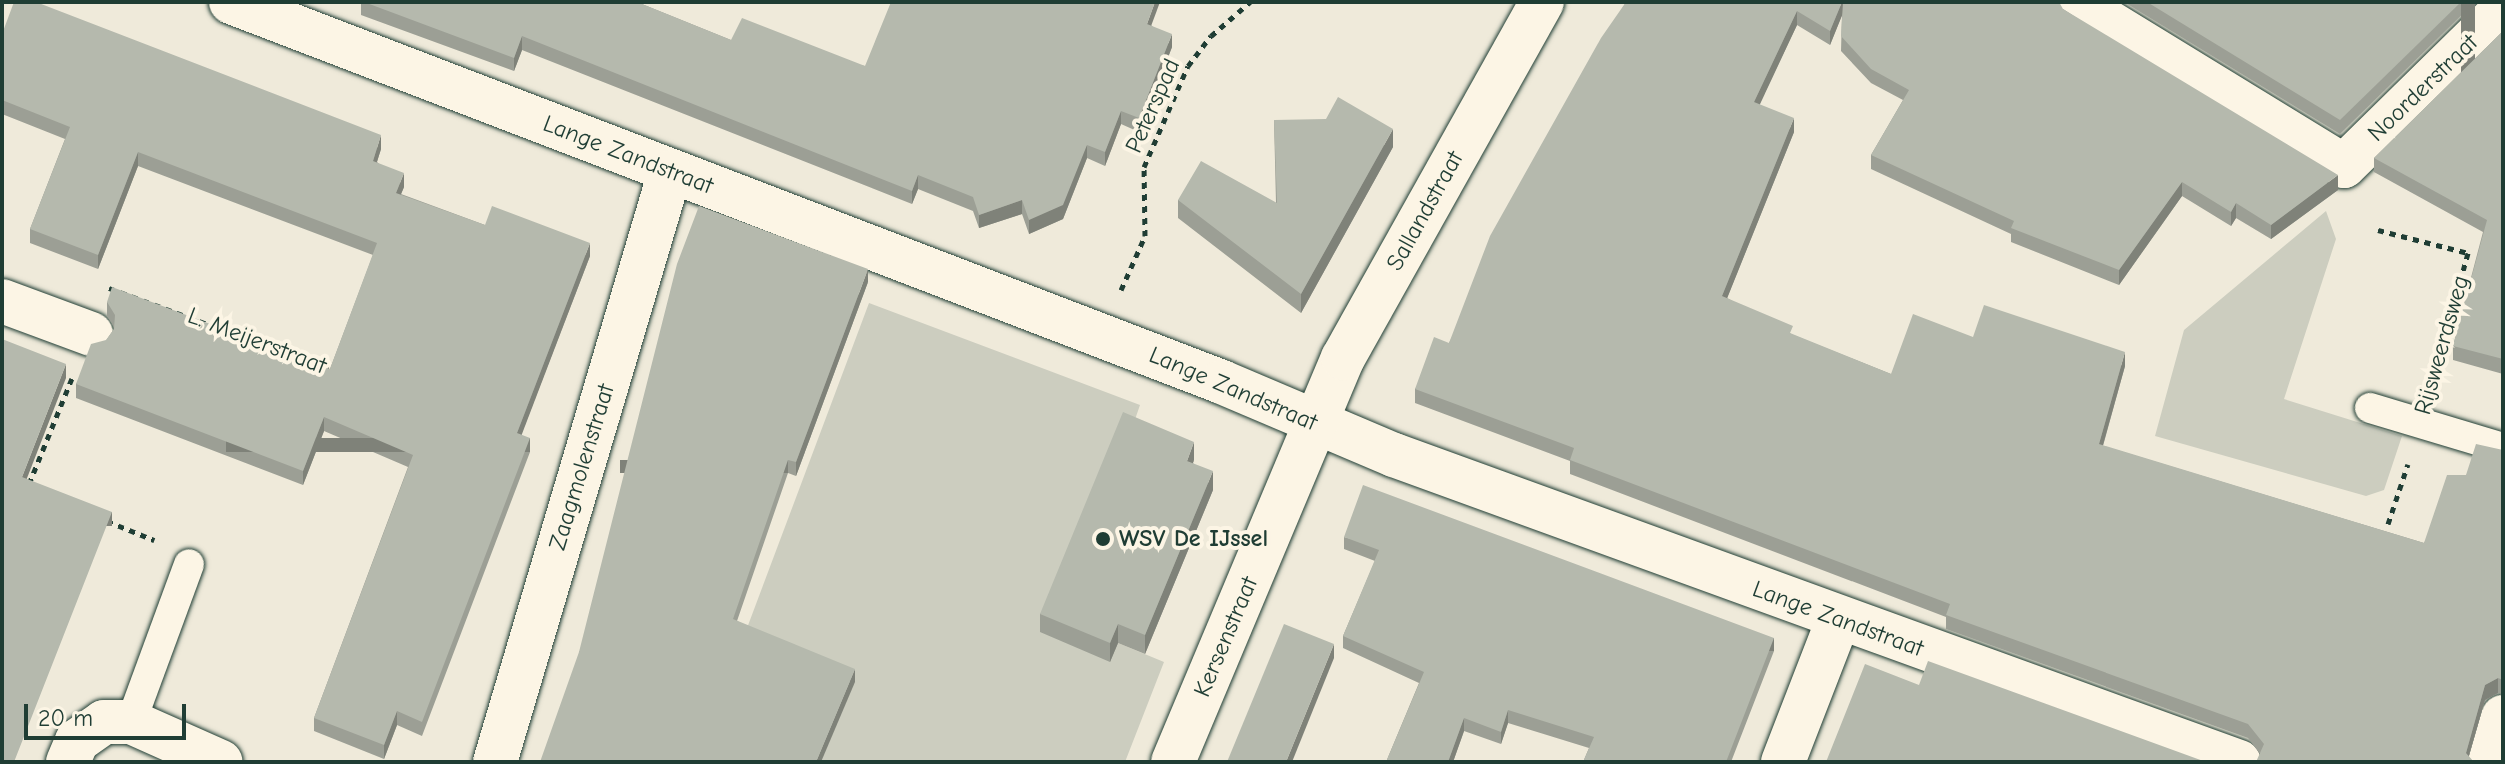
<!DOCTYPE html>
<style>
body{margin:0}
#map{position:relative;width:2505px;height:764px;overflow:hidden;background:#efeada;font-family:"Comic Neue",sans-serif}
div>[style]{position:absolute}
.green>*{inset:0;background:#cccdbf}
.path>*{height:5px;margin-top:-2.5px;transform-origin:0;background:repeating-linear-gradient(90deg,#1f3d34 0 6px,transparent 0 12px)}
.roads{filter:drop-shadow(0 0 2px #1f3d34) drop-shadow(0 0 2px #1f3d34)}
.lane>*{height:30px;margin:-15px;padding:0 15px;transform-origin:15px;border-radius:15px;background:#fcf5e5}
.street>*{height:44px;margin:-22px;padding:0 22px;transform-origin:22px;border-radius:22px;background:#fcf5e5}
.wall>*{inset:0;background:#9c9f95}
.shaded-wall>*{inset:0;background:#7f8279;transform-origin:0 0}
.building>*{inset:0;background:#b5b9ad}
.dots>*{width:22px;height:22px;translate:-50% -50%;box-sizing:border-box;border:4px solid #fcf5e5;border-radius:50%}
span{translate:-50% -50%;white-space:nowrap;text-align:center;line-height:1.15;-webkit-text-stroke:8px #fcf5e5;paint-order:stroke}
.street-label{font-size:24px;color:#1f3d34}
.poi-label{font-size:24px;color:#1f3d34;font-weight:700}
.left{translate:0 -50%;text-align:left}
.frame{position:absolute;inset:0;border:4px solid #1f3d34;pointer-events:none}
.scale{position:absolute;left:24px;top:704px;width:162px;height:36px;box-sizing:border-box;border:4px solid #1f3d34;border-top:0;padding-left:10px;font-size:24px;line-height:28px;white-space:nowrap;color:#1f3d34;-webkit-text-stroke:6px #fcf5e5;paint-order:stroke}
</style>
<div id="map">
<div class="green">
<i style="clip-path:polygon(2326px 211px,2336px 239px,2284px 399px,2402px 436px,2384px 490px,2366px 496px,2155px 436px,2184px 330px)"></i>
<i style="clip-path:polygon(869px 303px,1140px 405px,1130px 434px,1118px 643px,1164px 662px,1125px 762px,812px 762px,711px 724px)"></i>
</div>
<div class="path">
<i style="left:2378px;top:230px;width:93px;rotate:14.3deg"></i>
<i style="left:2468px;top:253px;width:134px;rotate:105.6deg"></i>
<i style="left:109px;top:288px;width:239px;rotate:20.1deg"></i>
<i style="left:1121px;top:290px;width:59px;rotate:-66deg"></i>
<i style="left:1145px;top:236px;width:69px;rotate:-90.8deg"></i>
<i style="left:1144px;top:167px;width:110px;rotate:-66.5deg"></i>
<i style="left:1188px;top:66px;width:38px;rotate:-53deg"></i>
<i style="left:1211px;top:36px;width:52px;rotate:-41.1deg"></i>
<i style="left:29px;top:484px;width:114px;rotate:-67.9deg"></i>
<i style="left:107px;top:521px;width:51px;rotate:22deg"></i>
<i style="left:2388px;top:524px;width:63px;rotate:-71.6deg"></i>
</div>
<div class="roads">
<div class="lane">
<i style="left:2370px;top:408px;width:139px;rotate:16.7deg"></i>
<i style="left:131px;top:722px;width:168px;rotate:-69.8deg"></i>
</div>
<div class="street">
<i style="left:231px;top:2px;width:1061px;rotate:20.98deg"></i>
<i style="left:1222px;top:382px;width:187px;rotate:23deg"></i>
<i style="left:1394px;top:455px;width:899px;rotate:19.97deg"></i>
<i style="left:2076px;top:2px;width:314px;rotate:31.5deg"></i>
<i style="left:2344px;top:166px;width:223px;rotate:-44.5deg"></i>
<i style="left:2px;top:301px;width:95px;rotate:20.3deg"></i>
<i style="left:68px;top:762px;width:23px;rotate:-67deg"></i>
<i style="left:77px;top:741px;width:33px;rotate:-35deg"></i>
<i style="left:104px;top:722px;width:27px"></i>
<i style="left:131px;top:722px;width:98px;rotate:24deg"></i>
<i style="left:495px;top:762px;width:615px;rotate:-73.48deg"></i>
<i style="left:1173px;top:762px;width:438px;rotate:-67.2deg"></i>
<i style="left:1343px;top:358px;width:408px;rotate:-60.8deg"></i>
<i style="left:1783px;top:762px;width:152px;rotate:-68.8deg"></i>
<i style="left:2490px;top:762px;width:47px;rotate:-73.9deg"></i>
</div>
</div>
<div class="wall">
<i style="clip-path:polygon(361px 2px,637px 2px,731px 40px,865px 66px,1151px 25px,1172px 47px,1139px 132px,1121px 124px,1105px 166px,1087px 158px,1063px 219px,1029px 234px,1022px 214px,979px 228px,973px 211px,918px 189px,912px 204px,522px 50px,514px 71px,361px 15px)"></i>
<i style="clip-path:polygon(1626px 2px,2063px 9px,2338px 190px,2271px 239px,2236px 218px,2231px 226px,2182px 196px,2119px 285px,2011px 242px,2011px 234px,1871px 169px,1871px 155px,1903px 100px,1871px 83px,1841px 51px,1842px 15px,1830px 45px,1797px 25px,1759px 105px,1794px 132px,1727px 298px,1793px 335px,1891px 374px,1973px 337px,2125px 366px,2103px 446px,2424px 543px,2466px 475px,2503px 450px,2503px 694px,2498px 693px,2485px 700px,2469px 756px,2260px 754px,2248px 738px,1946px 629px,1946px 617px,1570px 474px,1570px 461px,1415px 403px,1415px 389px,1449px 343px)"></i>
<i style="clip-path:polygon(2124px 2px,2475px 2px,2340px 134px)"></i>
<i style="clip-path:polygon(2503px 31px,2503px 374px,2453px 360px,2453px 346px,2483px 232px,2374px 172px,2374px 158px)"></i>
<i style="clip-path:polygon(2px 34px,381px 149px,377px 162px,404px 187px,401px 194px,485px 225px,590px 256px,521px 435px,530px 452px,422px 736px,397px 725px,384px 759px,314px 731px,314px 718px,408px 467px,324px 431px,303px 485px,76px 398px,76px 384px,114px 329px,114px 327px,107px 316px,107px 302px,330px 369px,373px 255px,138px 166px,98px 269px,30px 243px,30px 229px,65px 139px,2px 114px)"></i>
<i style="clip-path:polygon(1274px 120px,1393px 147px,1301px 313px,1178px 218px,1178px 200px,1276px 203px)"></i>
<i style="clip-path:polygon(868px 282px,796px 476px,788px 473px,737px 621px,855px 682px,579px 652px)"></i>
<i style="clip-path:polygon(1194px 460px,1193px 463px,1213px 490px,1145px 654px,1118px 643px,1110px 662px,1040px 632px,1040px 614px)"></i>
<i style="clip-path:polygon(1344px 537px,1774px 651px,1731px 762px,1583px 762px,1589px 748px,1508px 723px,1501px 744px,1464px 731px,1453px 762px,1386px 762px,1419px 683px,1343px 648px,1343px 636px,1375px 561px,1344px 549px)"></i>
</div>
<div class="shaded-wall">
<i style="clip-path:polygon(1155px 2px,1160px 2px,1147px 37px,1147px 24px)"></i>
<i style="clip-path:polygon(1842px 2px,1843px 2px,1843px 13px,1830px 45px,1830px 31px)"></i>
<i style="left:2461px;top:2px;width:14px;height:169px"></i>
<i style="clip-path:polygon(1797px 11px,1797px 25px,1754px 117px,1754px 102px)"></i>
<i style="clip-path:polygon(1172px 34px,1172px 47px,1139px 132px,1139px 118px)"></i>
<i style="clip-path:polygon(522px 36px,522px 50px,514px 71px,514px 58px)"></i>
<i style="clip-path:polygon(1121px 111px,1121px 124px,1105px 166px,1105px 152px)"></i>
<i style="clip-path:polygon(1794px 118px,1794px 132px,1722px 311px,1722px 296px)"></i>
<i style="clip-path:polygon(1393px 129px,1393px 147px,1301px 313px,1301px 294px)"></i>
<i style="clip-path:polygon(381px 135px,381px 149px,373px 174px,373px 161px)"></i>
<i style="clip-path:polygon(1087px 145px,1087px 158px,1063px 219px,1029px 234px,1029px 220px)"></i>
<i style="clip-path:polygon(138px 152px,138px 166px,98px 269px,98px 255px)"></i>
<i style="clip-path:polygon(404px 173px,404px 187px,396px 206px,396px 193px)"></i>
<i style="clip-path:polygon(918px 175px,918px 189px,912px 204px,912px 191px)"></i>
<i style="clip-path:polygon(2338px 175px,2338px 190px,2271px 239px,2271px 225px)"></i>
<i style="clip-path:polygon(2182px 182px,2182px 196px,2119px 285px,2119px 270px)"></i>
<i style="clip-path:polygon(1022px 200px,1022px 214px,979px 228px,979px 215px)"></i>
<i style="clip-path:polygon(2236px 203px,2236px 218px,2231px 226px,2231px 212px)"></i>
<i style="clip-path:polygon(590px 243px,590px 256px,517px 447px,517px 433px)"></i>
<i style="clip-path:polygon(868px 269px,868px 282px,796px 476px,796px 462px)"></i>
<i style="clip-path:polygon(2125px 352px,2125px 366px,2099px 459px,2099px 444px)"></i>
<i style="clip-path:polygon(66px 364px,66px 378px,22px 491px,22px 477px)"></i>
<i style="clip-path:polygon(324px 417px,324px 431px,303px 485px,303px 471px)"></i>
<i style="left:530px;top:438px;width:14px;height:304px;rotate:90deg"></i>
<i style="clip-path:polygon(1194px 442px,1194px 460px,1187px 479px,1187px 461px)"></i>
<i style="left:788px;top:460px;width:13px;height:168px;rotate:90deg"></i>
<i style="clip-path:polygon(1213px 471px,1213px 490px,1145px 654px,1145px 635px)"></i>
<i style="left:112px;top:512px;width:14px;height:269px;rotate:90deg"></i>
<i style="clip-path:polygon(1118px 624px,1118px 643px,1110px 662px,1110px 643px)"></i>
<i style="left:1774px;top:638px;width:13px;height:133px;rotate:90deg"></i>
<i style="clip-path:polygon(1334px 644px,1334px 658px,1292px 762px,1286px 762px)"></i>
<i style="clip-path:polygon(855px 669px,855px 682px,821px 762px,816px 762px)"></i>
<i style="clip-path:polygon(2498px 678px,2498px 693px,2485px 700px,2467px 762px,2466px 753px,2485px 685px)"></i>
<i style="clip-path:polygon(1508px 710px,1508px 723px,1501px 744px,1501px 732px)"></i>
<i style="clip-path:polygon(397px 711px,397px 725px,384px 759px,384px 745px)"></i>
<i style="clip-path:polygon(1464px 718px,1464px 731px,1453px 762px,1448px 762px)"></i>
</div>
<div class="building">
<i style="clip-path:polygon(14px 2px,36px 2px,381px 135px,373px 161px,404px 173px,396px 193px,485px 225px,492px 206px,590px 243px,517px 433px,530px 438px,422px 722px,397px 711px,384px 745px,314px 718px,413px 455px,324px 417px,303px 471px,76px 384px,91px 344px,106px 340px,114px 329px,115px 315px,107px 302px,112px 287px,330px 369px,377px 243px,138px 152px,98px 255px,30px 229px,70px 127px,2px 100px,2px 34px)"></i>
<i style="clip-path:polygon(364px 2px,637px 2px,731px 40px,742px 18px,865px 66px,891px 2px,1155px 2px,1147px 24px,1172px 34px,1139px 118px,1121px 111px,1105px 152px,1087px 145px,1063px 205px,1029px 220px,1022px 200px,979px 215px,973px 197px,918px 175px,912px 191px,522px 36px,514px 58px)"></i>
<i style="clip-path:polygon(1626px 2px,1842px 2px,1830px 31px,1797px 11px,1754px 102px,1794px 118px,1722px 296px,1793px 326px,1790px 333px,1891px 374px,1913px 314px,1973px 337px,1984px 305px,2125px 352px,2099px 444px,2424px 543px,2447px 475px,2466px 475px,2476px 444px,2503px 450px,2503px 680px,2498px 678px,2485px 685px,2466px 753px,2474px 762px,2256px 762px,2264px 744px,2248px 724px,1946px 615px,1950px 604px,1570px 460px,1574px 448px,1415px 389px,1434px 337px,1449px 343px,1490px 236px,1601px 38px)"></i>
<i style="clip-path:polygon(1843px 2px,2059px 2px,2063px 9px,2338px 175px,2271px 225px,2236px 203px,2231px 212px,2182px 182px,2119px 270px,2011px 228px,2014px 221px,1871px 155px,1909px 90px,1871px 69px,1841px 36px)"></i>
<i style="clip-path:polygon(2147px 2px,2461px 2px,2340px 120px)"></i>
<i style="clip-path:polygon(2503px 31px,2503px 359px,2453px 346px,2487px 220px,2374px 158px)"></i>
<i style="clip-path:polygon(1338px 97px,1393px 129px,1301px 294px,1178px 200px,1201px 161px,1277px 203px,1274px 120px,1326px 119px)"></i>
<i style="clip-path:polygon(699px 206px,868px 269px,796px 462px,788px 460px,733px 619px,855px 669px,816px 762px,540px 762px,579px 652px,677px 264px)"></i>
<i style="clip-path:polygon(2px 339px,66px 364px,22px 477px,112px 512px,14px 762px,2px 762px)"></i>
<i style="clip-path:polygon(1123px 412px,1194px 442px,1187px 461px,1213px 471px,1145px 635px,1118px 624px,1110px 643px,1040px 614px)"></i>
<i style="clip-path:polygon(1363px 485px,1774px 638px,1726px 762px,1583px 762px,1594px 737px,1508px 710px,1501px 732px,1464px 718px,1448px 762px,1386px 762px,1424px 672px,1343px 636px,1379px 550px,1344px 537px)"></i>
<i style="clip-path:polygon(1284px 624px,1334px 644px,1286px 762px,1227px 762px)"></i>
<i style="clip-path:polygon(1928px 661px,2206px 762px,1826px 762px,1865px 664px,1919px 685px)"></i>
</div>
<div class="dots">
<i style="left:1103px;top:539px;background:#1f3d34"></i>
</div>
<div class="street-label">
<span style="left:2423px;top:88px;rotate:-44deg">Noorderstraat</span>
<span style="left:1153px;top:106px;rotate:-66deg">Peterspad</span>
<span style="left:628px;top:155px;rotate:21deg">Lange Zandstraat</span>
<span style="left:1425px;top:211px;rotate:-61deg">Sallandstraat</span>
<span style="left:257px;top:341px;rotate:21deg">L. Meijerstraat</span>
<span style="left:2442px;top:345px;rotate:-74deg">Rijsweerdsweg</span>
<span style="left:1233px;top:389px;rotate:23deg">Lange Zandstraat</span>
<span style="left:582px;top:467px;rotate:-73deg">Zaagmolenstraat</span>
<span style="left:1838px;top:619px;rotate:20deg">Lange Zandstraat</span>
<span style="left:1226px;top:637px;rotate:-67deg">Kersenstraat</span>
</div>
<div class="poi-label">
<span class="left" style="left:1119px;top:539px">WSV De IJssel</span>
</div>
<div class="frame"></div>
<div class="scale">20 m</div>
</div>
